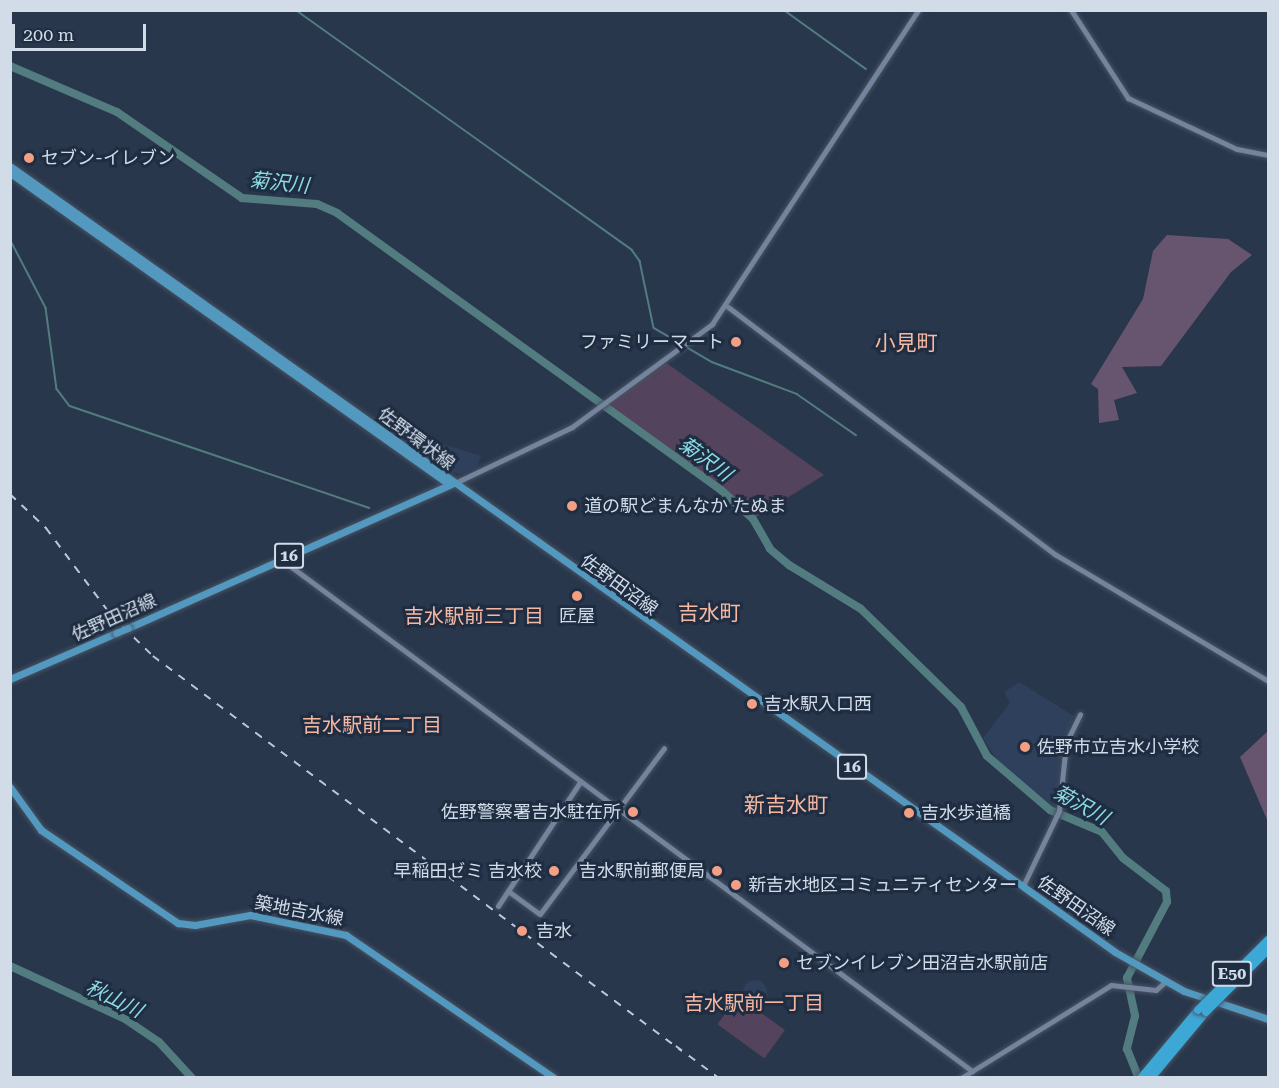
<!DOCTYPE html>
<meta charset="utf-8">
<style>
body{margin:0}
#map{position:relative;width:1279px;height:1088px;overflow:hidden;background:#29374c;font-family:"Roboto Serif","Noto Sans JP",serif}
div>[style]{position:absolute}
.built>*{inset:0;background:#2e405b}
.round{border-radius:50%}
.green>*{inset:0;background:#54435c;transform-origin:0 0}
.forest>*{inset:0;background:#67556f}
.stream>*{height:1.5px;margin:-0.75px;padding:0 0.75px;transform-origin:0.75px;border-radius:0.75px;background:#527c7f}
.river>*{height:8px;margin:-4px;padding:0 4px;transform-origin:4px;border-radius:4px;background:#527c7f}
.roads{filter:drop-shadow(0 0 2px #475365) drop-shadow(0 0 2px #475365)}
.minor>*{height:5px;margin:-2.5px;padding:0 2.5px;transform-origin:2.5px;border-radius:2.5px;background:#74849d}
.major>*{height:7px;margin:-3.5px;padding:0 3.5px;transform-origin:3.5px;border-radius:3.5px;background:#5399bf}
.highway>*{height:8px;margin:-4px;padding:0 4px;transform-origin:4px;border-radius:4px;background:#3da7d5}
.rail>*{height:1.5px;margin-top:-0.75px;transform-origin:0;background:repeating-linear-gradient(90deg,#bec7d5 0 8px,transparent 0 16px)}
.bridges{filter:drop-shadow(0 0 2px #475365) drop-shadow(0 0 2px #475365)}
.major-bridge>*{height:7px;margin:-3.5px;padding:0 3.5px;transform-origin:3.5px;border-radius:3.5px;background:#5399bf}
.highway-bridge>*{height:8px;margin:-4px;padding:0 4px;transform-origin:4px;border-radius:4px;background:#3da7d5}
.dots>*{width:16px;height:16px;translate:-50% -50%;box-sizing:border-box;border:3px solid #1f2d42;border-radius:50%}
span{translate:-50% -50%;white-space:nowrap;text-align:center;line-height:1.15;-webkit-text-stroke:6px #1f2d42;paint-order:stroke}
.shield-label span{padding:2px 4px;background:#1f2d42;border:2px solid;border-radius:4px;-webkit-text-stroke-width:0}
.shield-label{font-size:16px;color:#d2dbe8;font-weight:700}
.poi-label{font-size:18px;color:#d2dbe8}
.left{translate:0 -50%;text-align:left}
.right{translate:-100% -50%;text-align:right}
.street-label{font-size:18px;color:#d2dbe8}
.water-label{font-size:20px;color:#8ddbe2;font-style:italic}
.neighbourhood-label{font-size:20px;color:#f7b8a2}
.quarter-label{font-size:21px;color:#f7b8a2}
.frame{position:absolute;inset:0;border:12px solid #d2dbe8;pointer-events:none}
.scale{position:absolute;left:12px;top:24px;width:134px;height:27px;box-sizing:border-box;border:3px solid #d2dbe8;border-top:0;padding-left:8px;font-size:18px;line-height:21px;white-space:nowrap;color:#d2dbe8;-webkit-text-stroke:4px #1f2d42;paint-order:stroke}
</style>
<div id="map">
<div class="built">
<i style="clip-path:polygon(434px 441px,481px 456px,477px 467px,461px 474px,448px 471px,428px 457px)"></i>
<i style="clip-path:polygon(1019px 682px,1074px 716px,1062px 742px,1054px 810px,999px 763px,983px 738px,1010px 703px,1004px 692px)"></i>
<i class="round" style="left:743px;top:980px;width:24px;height:24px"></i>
</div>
<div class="green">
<i style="clip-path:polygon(665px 362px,824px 475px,753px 519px,605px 403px)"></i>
<i style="left:738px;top:996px;width:58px;height:35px;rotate:36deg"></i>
</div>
<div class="forest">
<i style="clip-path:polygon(1167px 235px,1228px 239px,1252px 255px,1231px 272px,1161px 366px,1122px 367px,1137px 393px,1114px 400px,1119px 420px,1099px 423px,1098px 389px,1091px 384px,1143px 299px,1153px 251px)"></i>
<i style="clip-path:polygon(1268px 731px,1268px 822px,1240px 757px)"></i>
</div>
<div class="stream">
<i style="left:296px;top:10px;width:413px;rotate:35.5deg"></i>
<i style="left:632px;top:250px;width:14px;rotate:54deg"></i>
<i style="left:640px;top:261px;width:68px;rotate:78.2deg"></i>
<i style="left:654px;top:328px;width:67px;rotate:30.4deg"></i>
<i style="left:712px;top:362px;width:91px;rotate:20.6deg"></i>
<i style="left:797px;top:394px;width:72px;rotate:34.8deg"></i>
<i style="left:784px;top:10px;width:101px;rotate:35.7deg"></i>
<i style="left:10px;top:239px;width:78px;rotate:62.4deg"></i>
<i style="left:46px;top:308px;width:82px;rotate:82.3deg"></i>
<i style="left:57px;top:389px;width:21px;rotate:53deg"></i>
<i style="left:70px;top:406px;width:316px;rotate:18.8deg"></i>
</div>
<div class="river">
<i style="left:10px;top:66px;width:116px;rotate:23.3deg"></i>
<i style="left:117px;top:112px;width:152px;rotate:34.5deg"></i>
<i style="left:242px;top:198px;width:75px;rotate:4.6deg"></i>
<i style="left:317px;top:204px;width:22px;rotate:24deg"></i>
<i style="left:337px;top:213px;width:473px;rotate:35.8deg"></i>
<i style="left:721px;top:490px;width:43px;rotate:42.2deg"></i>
<i style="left:753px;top:519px;width:34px;rotate:60deg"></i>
<i style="left:770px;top:549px;width:25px;rotate:40deg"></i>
<i style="left:789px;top:565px;width:84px;rotate:31.4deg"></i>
<i style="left:861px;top:609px;width:140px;rotate:44.4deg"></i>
<i style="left:961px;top:707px;width:55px;rotate:62deg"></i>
<i style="left:987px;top:756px;width:83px;rotate:40.6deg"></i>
<i style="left:1050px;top:810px;width:56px;rotate:22.9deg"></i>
<i style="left:1102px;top:832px;width:33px;rotate:51deg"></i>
<i style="left:1123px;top:858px;width:54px;rotate:37.5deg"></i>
<i style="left:1166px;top:891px;width:11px;rotate:85deg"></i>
<i style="left:1167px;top:902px;width:86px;rotate:117.8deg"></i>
<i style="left:1127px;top:978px;width:39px;rotate:78deg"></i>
<i style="left:1135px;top:1016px;width:34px;rotate:104deg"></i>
<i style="left:1127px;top:1049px;width:31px;rotate:68deg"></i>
<i style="left:10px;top:966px;width:127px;rotate:24.7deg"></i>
<i style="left:125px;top:1019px;width:41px;rotate:34.1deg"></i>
<i style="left:159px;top:1042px;width:49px;rotate:47.5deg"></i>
</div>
<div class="roads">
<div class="minor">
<i style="left:1071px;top:10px;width:105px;rotate:57.1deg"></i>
<i style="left:1128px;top:98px;width:120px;rotate:25.1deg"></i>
<i style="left:1237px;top:149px;width:32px;rotate:11deg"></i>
<i style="left:728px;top:307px;width:411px;rotate:37.1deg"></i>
<i style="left:1056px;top:555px;width:247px;rotate:30.7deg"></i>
<i style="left:453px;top:484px;width:132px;rotate:-25.6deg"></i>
<i style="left:572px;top:427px;width:174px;rotate:-36.3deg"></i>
<i style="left:712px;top:324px;width:376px;rotate:-56.7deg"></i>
<i style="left:282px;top:560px;width:859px;rotate:36.52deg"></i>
<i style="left:1023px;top:886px;width:83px;rotate:-64.4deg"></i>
<i style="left:1059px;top:811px;width:68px;rotate:-84.1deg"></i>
<i style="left:1066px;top:743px;width:32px;rotate:-64deg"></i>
<i style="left:508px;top:891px;width:39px;rotate:36deg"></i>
<i style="left:540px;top:914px;width:207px;rotate:-53.2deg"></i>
<i style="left:498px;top:906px;width:149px;rotate:-56.5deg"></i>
<i style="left:961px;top:1078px;width:176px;rotate:-31.8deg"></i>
<i style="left:1111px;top:985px;width:45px;rotate:6.3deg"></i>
<i style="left:1156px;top:990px;width:12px;rotate:-42deg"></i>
</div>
<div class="major">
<i style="left:10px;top:166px;width:1356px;rotate:35.42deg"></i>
<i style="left:1115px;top:952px;width:79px;rotate:29.5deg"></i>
<i style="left:1184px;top:991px;width:89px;rotate:18.4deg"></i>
<i style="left:10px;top:173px;width:534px;rotate:35.33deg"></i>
<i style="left:128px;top:628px;width:354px;rotate:-24deg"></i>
<i style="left:10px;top:679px;width:116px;rotate:-23.5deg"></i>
<i style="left:10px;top:787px;width:53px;rotate:54.2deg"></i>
<i style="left:41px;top:830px;width:166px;rotate:34.2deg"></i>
<i style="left:178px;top:923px;width:17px;rotate:7deg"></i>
<i style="left:195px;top:925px;width:56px;rotate:-10.3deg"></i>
<i style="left:250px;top:915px;width:98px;rotate:11.8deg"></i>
<i style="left:346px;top:935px;width:252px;rotate:34.5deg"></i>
</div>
<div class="highway">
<i style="left:1141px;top:1078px;width:89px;rotate:-50deg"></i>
<i style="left:1151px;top:1078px;width:86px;rotate:-50.2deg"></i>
</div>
</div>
<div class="rail">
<i style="left:10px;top:494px;width:50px;rotate:43.4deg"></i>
<i style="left:46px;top:528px;width:109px;rotate:53.2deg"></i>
<i style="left:111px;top:615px;width:59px;rotate:44.3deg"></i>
<i style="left:153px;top:656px;width:660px;rotate:36.75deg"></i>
<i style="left:676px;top:1046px;width:54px;rotate:36.7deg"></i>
</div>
<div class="bridges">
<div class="major-bridge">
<i style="left:116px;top:633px;width:13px;rotate:-23deg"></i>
</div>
<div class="highway-bridge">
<i style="left:1198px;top:1010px;width:99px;rotate:-45deg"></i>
<i style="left:1206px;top:1012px;width:88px;rotate:-45deg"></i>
</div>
</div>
<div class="dots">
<i style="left:29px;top:158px;background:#f39f83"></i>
<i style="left:736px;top:342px;background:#f39f83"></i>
<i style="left:572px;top:506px;background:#f39f83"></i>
<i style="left:577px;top:596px;background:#f39f83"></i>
<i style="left:752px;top:704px;background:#f39f83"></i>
<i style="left:1025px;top:747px;background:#f39f83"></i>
<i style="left:633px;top:812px;background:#f39f83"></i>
<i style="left:909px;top:813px;background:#f39f83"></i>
<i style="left:554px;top:871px;background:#f39f83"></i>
<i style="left:717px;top:871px;background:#f39f83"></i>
<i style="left:736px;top:885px;background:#f39f83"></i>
<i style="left:522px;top:931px;background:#f39f83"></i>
<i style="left:784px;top:963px;background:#f39f83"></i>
</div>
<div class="shield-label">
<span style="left:289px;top:556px">16</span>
<span style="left:852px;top:767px">16</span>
<span style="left:1232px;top:974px">E50</span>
</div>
<div class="poi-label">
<span class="left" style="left:41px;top:158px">セブン-イレブン</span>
<span class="right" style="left:724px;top:342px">ファミリーマート</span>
<span class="left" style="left:584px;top:506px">道の駅どまんなか たぬま</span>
<span style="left:577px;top:616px">匠屋</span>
<span class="left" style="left:764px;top:704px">吉水駅入口西</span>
<span class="left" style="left:1037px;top:747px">佐野市立吉水小学校</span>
<span class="right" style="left:621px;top:812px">佐野警察署吉水駐在所</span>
<span class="left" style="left:921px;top:813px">吉水歩道橋</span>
<span class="right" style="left:542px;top:871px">早稲田ゼミ 吉水校</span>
<span class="right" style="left:705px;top:871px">吉水駅前郵便局</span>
<span class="left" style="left:748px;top:885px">新吉水地区コミュニティセンター</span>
<span class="left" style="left:536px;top:931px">吉水</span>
<span class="left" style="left:796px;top:963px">セブンイレブン田沼吉水駅前店</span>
</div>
<div class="street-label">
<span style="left:416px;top:439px;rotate:37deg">佐野環状線</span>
<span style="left:619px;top:585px;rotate:36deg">佐野田沼線</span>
<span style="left:114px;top:618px;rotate:-24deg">佐野田沼線</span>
<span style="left:1076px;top:906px;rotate:35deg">佐野田沼線</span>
<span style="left:299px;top:911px;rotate:11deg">築地吉水線</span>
</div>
<div class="water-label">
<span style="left:279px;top:183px;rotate:6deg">菊沢川</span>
<span style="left:705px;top:459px;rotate:36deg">菊沢川</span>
<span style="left:1081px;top:805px;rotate:29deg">菊沢川</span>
<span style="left:114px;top:999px;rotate:26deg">秋山川</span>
</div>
<div class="neighbourhood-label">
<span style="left:474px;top:616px">吉水駅前三丁目</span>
<span style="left:372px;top:725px">吉水駅前二丁目</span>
<span style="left:754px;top:1003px">吉水駅前一丁目</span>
</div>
<div class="quarter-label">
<span style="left:906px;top:343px">小見町</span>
<span style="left:709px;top:613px">吉水町</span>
<span style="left:786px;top:805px">新吉水町</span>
</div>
<div class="frame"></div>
<div class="scale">200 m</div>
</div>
